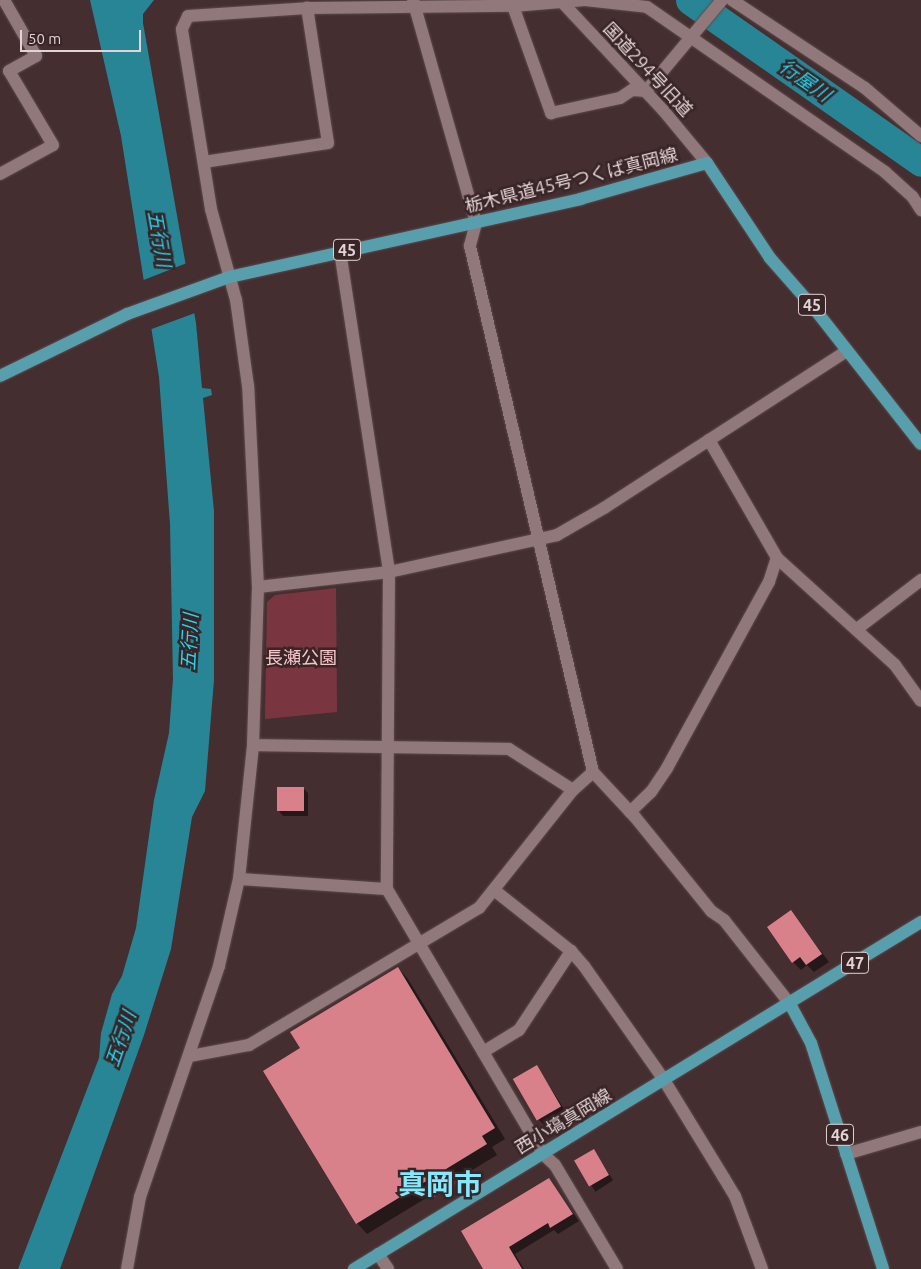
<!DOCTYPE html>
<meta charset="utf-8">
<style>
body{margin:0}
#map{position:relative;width:921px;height:1269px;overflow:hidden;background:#442e30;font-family:Ubuntu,"Noto Sans JP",sans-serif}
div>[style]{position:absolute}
.green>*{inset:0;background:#7a3640;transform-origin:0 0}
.water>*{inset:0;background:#288595}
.pier>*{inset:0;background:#442e30}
.shadow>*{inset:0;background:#0007;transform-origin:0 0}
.river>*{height:29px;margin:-14.5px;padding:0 14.5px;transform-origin:14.5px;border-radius:14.5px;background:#288595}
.building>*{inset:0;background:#d9818b;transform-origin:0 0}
.roads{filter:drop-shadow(0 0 1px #5e4b4d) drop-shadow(0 0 1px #5e4b4d)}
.minor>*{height:12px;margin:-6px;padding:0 6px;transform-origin:6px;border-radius:6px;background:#91787a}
.major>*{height:12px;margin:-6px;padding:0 6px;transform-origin:6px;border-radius:6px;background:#589fae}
span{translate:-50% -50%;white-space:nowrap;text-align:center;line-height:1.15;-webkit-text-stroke:5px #392426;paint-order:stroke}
.shield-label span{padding:1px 4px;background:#392426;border:1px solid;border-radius:4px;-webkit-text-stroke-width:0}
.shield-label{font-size:16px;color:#e2d4d5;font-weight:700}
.street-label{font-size:18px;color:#e2d4d5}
.park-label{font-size:18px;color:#f5c5c9}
.water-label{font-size:19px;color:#1cd9f6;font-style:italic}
.town-label{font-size:28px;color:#82e9fe;font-weight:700}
.scale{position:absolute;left:20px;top:30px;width:121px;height:22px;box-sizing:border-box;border:2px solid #e2d4d5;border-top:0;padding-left:6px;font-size:15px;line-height:18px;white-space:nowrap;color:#e2d4d5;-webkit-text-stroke:4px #392426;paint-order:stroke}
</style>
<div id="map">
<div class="green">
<i style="clip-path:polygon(336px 588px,337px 712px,265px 719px,267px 602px,275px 595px)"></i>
<i style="left:450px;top:1170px;width:15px;height:29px;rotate:58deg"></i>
</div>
<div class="water">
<i style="clip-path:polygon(90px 0,154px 0,143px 14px,143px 23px,196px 323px,202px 388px,211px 389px,212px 395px,203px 398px,214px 511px,214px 680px,205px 791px,192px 817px,171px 949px,144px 1035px,60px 1269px,18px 1269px,99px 1058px,101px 1033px,112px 994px,122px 976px,136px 928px,154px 800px,169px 733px,173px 679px,170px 524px,159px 377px,121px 136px)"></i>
</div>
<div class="pier">
<i style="clip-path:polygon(187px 263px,195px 313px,149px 330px,141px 281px)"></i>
</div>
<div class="shadow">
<i style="clip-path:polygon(303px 788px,308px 793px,308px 816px,283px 816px,278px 810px)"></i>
<i style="clip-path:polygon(791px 912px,829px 962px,814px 972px,807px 965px,801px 970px,793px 962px)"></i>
<i style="clip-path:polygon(398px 968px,408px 979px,505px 1139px,492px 1147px,497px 1155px,367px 1234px,357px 1223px,302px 1049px)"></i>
<i style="clip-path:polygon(537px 1067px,568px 1115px,547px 1128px,539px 1120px)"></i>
<i style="left:594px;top:1151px;width:35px;height:21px;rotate:57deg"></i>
<i style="clip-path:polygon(548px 1179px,579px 1221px,558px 1234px,554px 1230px,515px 1254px,524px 1269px,485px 1269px)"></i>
</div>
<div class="river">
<i style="left:690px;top:0;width:282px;rotate:35deg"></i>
</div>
<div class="building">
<i style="left:277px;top:787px;width:27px;height:24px"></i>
<i style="clip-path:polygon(791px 910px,822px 954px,806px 965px,800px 957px,792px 963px,767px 927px)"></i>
<i style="clip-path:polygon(398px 967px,495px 1128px,482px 1136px,487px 1144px,356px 1224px,263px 1071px,300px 1048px,290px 1032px)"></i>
<i style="left:537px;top:1065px;width:48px;height:28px;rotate:60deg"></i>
<i style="left:594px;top:1149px;width:30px;height:23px;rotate:60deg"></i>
<i style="clip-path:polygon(549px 1178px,573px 1214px,550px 1228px,548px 1223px,509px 1247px,522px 1269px,483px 1269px,461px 1231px)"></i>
</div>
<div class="roads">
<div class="minor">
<i style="left:413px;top:0;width:232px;rotate:74.2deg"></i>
<i style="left:476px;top:223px;width:24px;rotate:105deg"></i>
<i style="left:470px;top:246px;width:540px;rotate:76.84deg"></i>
<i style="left:593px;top:772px;width:62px;rotate:47deg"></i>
<i style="left:635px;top:817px;width:121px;rotate:51deg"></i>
<i style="left:711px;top:911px;width:16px;rotate:35deg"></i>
<i style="left:724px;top:920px;width:107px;rotate:51.8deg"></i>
<i style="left:560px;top:0;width:151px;rotate:46.9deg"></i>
<i style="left:663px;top:110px;width:69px;rotate:50.3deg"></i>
<i style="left:732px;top:0;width:159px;rotate:33.5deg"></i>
<i style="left:865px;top:88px;width:74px;rotate:40.6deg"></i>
<i style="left:513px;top:6px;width:114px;rotate:70.4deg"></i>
<i style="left:551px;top:113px;width:71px;rotate:-12.3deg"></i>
<i style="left:620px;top:98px;width:14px;rotate:-34deg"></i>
<i style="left:632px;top:90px;width:14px;rotate:4deg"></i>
<i style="left:646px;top:91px;width:119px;rotate:-50.1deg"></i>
<i style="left:204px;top:162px;width:125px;rotate:-8.7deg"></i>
<i style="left:328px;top:143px;width:137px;rotate:-98.8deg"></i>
<i style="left:0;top:174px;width:60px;rotate:-28.7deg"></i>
<i style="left:53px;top:145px;width:86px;rotate:-120.7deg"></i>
<i style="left:9px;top:71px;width:31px;rotate:-29deg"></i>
<i style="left:36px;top:56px;width:64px;rotate:-119.7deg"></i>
<i style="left:340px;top:251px;width:325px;rotate:81.3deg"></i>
<i style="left:389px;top:572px;width:317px;rotate:90.4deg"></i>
<i style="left:387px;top:889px;width:308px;rotate:59.5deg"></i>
<i style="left:543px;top:1154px;width:16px;rotate:43deg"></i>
<i style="left:555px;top:1165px;width:121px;rotate:59.2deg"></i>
<i style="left:709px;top:440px;width:136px;rotate:60deg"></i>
<i style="left:777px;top:558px;width:159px;rotate:42.2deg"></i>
<i style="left:895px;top:665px;width:44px;rotate:54.2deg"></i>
<i style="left:258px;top:587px;width:132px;rotate:-6.5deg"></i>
<i style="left:389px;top:572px;width:172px;rotate:-12.4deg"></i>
<i style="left:557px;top:535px;width:54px;rotate:-29.9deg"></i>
<i style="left:604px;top:508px;width:289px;rotate:-32.9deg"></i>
<i style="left:857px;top:629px;width:81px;rotate:-37.4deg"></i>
<i style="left:253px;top:745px;width:256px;rotate:0.9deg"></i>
<i style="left:509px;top:749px;width:76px;rotate:32.6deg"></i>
<i style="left:630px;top:812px;width:29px;rotate:-44deg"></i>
<i style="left:651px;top:792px;width:29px;rotate:-56deg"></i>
<i style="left:667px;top:768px;width:212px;rotate:-61.3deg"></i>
<i style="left:769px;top:582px;width:25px;rotate:-72deg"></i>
<i style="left:239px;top:879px;width:148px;rotate:3.9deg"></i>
<i style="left:494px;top:890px;width:98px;rotate:38.4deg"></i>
<i style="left:571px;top:951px;width:20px;rotate:49deg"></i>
<i style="left:584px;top:966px;width:139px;rotate:54.9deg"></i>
<i style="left:664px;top:1080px;width:115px;rotate:58.5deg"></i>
<i style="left:724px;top:1178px;width:21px;rotate:59deg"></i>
<i style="left:735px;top:1196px;width:78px;rotate:69.7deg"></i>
<i style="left:483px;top:1052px;width:42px;rotate:-31.4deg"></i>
<i style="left:519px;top:1030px;width:95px;rotate:-56.6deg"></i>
<i style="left:190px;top:1056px;width:60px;rotate:-10.6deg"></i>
<i style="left:249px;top:1045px;width:268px;rotate:-30.8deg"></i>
<i style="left:479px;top:908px;width:151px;rotate:-51.5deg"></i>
<i style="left:573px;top:790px;width:27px;rotate:-42deg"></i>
<i style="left:846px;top:1154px;width:78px;rotate:-16.3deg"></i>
<i style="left:378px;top:1254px;width:18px;rotate:56deg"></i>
<i style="left:127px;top:1269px;width:73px;rotate:-79.8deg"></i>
<i style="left:140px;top:1197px;width:244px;rotate:-71.1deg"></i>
<i style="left:219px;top:966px;width:89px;rotate:-77.1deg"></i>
<i style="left:239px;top:879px;width:135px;rotate:-84deg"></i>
<i style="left:253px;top:745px;width:158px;rotate:-88.2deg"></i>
<i style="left:258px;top:587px;width:201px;rotate:-92.8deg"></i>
<i style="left:248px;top:386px;width:87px;rotate:-97.9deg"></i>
<i style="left:236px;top:300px;width:94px;rotate:-105.4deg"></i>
<i style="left:211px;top:209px;width:182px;rotate:-99.2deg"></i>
<i style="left:182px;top:29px;width:14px;rotate:-65deg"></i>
<i style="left:188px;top:16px;width:119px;rotate:-3.8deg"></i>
<i style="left:307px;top:8px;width:206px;rotate:-0.6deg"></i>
<i style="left:513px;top:6px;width:72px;rotate:-4.8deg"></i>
<i style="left:585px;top:0;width:62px;rotate:6.4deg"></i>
<i style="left:647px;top:7px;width:290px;rotate:34.7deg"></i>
<i style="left:885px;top:172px;width:36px;rotate:42deg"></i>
<i style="left:912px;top:196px;width:17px;rotate:57deg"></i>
</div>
<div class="major">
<i style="left:0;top:376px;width:141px;rotate:-26deg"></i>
<i style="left:127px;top:314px;width:109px;rotate:-19.9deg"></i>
<i style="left:229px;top:277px;width:360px;rotate:-12.5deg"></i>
<i style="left:580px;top:199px;width:132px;rotate:-15.8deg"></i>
<i style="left:707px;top:163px;width:114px;rotate:56.4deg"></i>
<i style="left:770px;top:258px;width:65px;rotate:48.7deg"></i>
<i style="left:813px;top:307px;width:174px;rotate:51.8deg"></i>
<i style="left:790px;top:1004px;width:44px;rotate:61.7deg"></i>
<i style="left:811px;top:1043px;width:237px;rotate:72.3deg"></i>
<i style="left:354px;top:1269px;width:665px;rotate:-31.47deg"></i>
</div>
</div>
<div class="shield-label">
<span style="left:347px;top:250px">45</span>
<span style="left:812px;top:305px">45</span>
<span style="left:855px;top:963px">47</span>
<span style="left:840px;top:1135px">46</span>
</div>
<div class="street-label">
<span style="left:648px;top:69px;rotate:47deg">国道294号旧道</span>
<span style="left:571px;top:180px;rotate:-14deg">栃木県道45号つくば真岡線</span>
<span style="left:563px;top:1121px;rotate:-31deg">西小塙真岡線</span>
</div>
<div class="park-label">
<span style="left:301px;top:657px">長瀬公園</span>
</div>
<div class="water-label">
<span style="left:805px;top:81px;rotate:35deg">行屋川</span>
<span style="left:159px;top:239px;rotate:80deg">五行川</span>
<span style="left:190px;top:642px;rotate:-87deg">五行川</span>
<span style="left:121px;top:1039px;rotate:-71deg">五行川</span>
</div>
<div class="town-label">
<span style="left:440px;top:1184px">真岡市</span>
</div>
<div class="scale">50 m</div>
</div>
